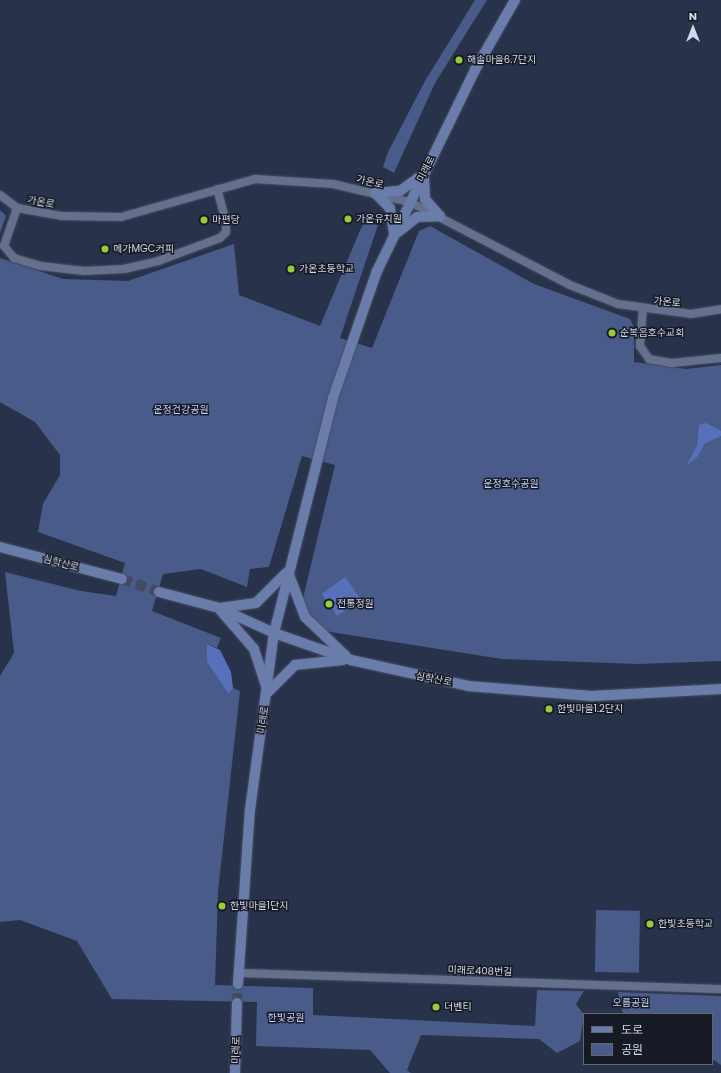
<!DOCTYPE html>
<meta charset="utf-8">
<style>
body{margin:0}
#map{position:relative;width:721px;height:1073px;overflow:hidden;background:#28324a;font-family:Poppins,"Noto Sans KR",sans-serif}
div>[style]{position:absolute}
.green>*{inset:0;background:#495b89;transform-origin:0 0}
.water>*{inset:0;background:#5671b9;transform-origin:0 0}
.secondary-tunnel>*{height:10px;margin-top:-5px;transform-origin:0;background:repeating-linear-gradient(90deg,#424b62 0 10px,transparent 0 15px)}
.roads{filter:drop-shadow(0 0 1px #474f64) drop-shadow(0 0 1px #474f64)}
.street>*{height:8px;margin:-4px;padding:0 4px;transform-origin:4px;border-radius:4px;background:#65718c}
.secondary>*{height:10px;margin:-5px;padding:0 5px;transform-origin:5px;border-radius:5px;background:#6a7ca9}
.dots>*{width:11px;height:11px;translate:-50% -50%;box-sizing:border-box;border:2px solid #161a25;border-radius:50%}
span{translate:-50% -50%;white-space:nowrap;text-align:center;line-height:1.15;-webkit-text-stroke:3px #161a25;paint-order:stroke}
.poi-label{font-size:10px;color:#d2d9e8}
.left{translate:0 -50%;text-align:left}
.street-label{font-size:10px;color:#d2d9e8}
.park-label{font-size:10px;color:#c1d2fa}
.legend{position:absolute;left:583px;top:1013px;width:130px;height:52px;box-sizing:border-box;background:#161a25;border:1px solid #616673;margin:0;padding:5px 7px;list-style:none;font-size:12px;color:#d2d9e8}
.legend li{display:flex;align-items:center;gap:8px;height:20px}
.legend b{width:20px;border:1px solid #616673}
.north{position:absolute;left:673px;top:8px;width:40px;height:40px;-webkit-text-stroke:3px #161a25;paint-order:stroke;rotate:0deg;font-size:11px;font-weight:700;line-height:16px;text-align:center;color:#d2d9e8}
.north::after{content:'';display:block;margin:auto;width:14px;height:18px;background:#d2d9e8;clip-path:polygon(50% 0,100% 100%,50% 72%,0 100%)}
</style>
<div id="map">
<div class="green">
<i style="clip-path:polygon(475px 0,487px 0,435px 83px,394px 173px,383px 167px,388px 152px,425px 81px)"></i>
<i style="clip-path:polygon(0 210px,6px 216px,0 233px)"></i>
<i style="clip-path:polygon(364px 221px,378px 225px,340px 338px,372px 348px,419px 231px,430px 226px,534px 284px,630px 319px,634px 327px,634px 362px,686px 369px,721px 365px,721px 661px,639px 664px,502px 659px,318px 630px,302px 602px,335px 465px,302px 456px,269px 567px,250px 569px,247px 587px,201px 569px,163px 574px,152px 611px,221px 638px,217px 648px,207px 644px,229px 694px,233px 688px,240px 691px,218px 892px,215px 985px,313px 988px,313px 1015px,535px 1026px,537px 990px,584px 991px,576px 1004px,584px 1015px,580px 1041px,557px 1053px,539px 1039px,421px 1035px,407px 1070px,411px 1073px,390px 1073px,370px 1050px,256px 1046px,257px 1002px,112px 999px,77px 941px,20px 920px,0 922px,0 676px,14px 653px,5px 572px,81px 591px,116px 596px,125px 563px,38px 532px,43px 504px,60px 475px,60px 455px,35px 422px,0 402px,0 258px,63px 279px,128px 281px,234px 244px,239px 295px,320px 326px)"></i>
<i style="left:596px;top:910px;width:44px;height:62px;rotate:1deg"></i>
<i style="clip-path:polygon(618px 992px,721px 996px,721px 1065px,712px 1059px,712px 1014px,623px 1014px)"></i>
</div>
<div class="water">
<i style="clip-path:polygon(706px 423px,721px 431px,721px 436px,704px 444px,698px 456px,686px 466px,697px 446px,699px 425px)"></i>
<i style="left:345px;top:577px;width:27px;height:29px;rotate:54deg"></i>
<i style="clip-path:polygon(207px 644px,220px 650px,231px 672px,233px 688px,229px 694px,207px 662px)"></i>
</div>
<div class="secondary-tunnel">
<i style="left:122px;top:579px;width:39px;rotate:19deg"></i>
<i style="left:237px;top:1003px;width:19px;rotate:-87deg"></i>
</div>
<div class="roads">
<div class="street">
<i style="left:0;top:195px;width:21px;rotate:37deg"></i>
<i style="left:17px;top:208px;width:46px;rotate:10.1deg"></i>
<i style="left:62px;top:216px;width:59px;rotate:1deg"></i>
<i style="left:121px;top:217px;width:139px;rotate:-15.8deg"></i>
<i style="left:255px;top:179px;width:78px;rotate:3.7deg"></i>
<i style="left:333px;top:184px;width:79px;rotate:13.2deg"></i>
<i style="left:410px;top:202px;width:180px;rotate:27.4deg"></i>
<i style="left:570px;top:285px;width:52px;rotate:21.6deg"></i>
<i style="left:618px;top:304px;width:74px;rotate:7.8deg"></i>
<i style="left:691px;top:314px;width:30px;rotate:-9deg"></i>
<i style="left:17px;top:208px;width:40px;rotate:108.9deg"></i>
<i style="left:4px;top:246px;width:16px;rotate:50deg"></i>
<i style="left:14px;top:258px;width:28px;rotate:17deg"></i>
<i style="left:41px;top:266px;width:43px;rotate:6.6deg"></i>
<i style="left:84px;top:271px;width:40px;rotate:-2.9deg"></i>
<i style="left:124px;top:269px;width:35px;rotate:-13deg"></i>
<i style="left:158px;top:261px;width:66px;rotate:-20.4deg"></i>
<i style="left:220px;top:238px;width:8px;rotate:-45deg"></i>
<i style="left:226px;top:232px;width:10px;rotate:-90deg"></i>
<i style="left:226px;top:222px;width:34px;rotate:-105deg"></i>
<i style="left:643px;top:309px;width:37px;rotate:95deg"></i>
<i style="left:640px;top:346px;width:16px;rotate:55deg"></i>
<i style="left:649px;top:359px;width:23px;rotate:10deg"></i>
<i style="left:672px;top:363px;width:49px;rotate:-5.8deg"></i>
<i style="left:238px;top:973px;width:483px;rotate:1.9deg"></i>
</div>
<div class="secondary">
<i style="left:424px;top:179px;width:20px;rotate:87deg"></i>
<i style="left:425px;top:199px;width:23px;rotate:49deg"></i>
<i style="left:375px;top:193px;width:25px;rotate:-5deg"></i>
<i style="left:400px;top:191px;width:27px;rotate:-36deg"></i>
<i style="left:375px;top:193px;width:21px;rotate:45deg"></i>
<i style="left:390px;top:208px;width:26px;rotate:81deg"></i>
<i style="left:398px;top:232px;width:24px;rotate:-38deg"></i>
<i style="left:417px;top:217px;width:23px;rotate:-2deg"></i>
<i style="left:0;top:547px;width:126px;rotate:14.7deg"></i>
<i style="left:288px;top:572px;width:48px;rotate:69.3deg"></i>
<i style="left:305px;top:617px;width:57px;rotate:43.6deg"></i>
<i style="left:159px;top:592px;width:62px;rotate:14.9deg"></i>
<i style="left:219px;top:608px;width:60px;rotate:24.4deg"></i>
<i style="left:274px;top:633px;width:82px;rotate:19.3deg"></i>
<i style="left:351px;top:660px;width:120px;rotate:12.5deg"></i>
<i style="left:468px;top:686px;width:124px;rotate:4.6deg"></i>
<i style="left:592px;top:696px;width:129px;rotate:-3.1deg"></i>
<i style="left:220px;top:608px;width:36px;rotate:-8deg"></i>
<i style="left:256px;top:603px;width:42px;rotate:-45deg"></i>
<i style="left:221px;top:611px;width:50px;rotate:49deg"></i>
<i style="left:254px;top:649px;width:40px;rotate:72deg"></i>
<i style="left:267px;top:693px;width:40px;rotate:-45deg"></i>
<i style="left:295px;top:665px;width:48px;rotate:-5.9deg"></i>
<i style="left:238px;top:984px;width:174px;rotate:-86.1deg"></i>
<i style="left:250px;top:810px;width:179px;rotate:-82.3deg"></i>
<i style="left:274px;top:633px;width:242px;rotate:-75.9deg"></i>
<i style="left:333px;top:398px;width:134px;rotate:-70.9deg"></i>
<i style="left:377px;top:271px;width:224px;rotate:-64deg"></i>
<i style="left:475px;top:70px;width:81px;rotate:-60.3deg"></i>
<i style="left:235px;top:1073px;width:70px;rotate:-88.4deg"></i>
</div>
</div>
<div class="dots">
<i style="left:459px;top:60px;background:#98cb38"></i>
<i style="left:348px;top:219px;background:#98cb38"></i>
<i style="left:204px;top:220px;background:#98cb38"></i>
<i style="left:105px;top:249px;background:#98cb38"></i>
<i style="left:291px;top:269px;background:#98cb38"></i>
<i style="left:612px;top:333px;background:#98cb38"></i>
<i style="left:329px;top:604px;background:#98cb38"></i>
<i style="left:549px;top:709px;background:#98cb38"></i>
<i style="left:222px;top:906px;background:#98cb38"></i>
<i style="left:650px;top:924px;background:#98cb38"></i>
<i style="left:436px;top:1007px;background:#98cb38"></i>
</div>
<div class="poi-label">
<span class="left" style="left:467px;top:60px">해솔마을6.7단지</span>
<span class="left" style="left:356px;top:219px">가온유치원</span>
<span class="left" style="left:212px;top:220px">마편당</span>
<span class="left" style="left:113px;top:249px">메가MGC커피</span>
<span class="left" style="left:299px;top:269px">가온초등학교</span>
<span class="left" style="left:620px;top:333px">순복음호수교회</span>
<span class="left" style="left:337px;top:604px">전통정원</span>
<span class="left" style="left:557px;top:709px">한빛마을1.2단지</span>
<span class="left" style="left:230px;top:906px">한빛마을1단지</span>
<span class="left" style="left:658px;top:924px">한빛초등학교</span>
<span class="left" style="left:444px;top:1007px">더벤티</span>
</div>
<div class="street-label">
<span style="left:426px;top:169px;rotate:-64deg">미래로</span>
<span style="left:370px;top:182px;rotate:13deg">가온로</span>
<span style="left:41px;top:202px;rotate:11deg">가온로</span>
<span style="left:667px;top:302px;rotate:5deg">가온로</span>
<span style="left:61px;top:563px;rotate:15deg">심학산로</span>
<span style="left:434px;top:679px;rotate:11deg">심학산로</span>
<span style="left:263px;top:720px;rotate:-81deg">미래로</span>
<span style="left:480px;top:971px;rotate:2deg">미래로408번길</span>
<span style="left:236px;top:1050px;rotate:-88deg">미래로</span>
</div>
<div class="park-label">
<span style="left:181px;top:410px">운정건강공원</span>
<span style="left:511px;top:484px">운정호수공원</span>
<span style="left:631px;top:1003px">오름공원</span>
<span style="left:286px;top:1018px">한빛공원</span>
</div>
<ul class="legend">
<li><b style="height:5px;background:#6a7ca9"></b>도로</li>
<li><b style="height:11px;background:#495b89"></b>공원</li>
</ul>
<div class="north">N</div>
</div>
